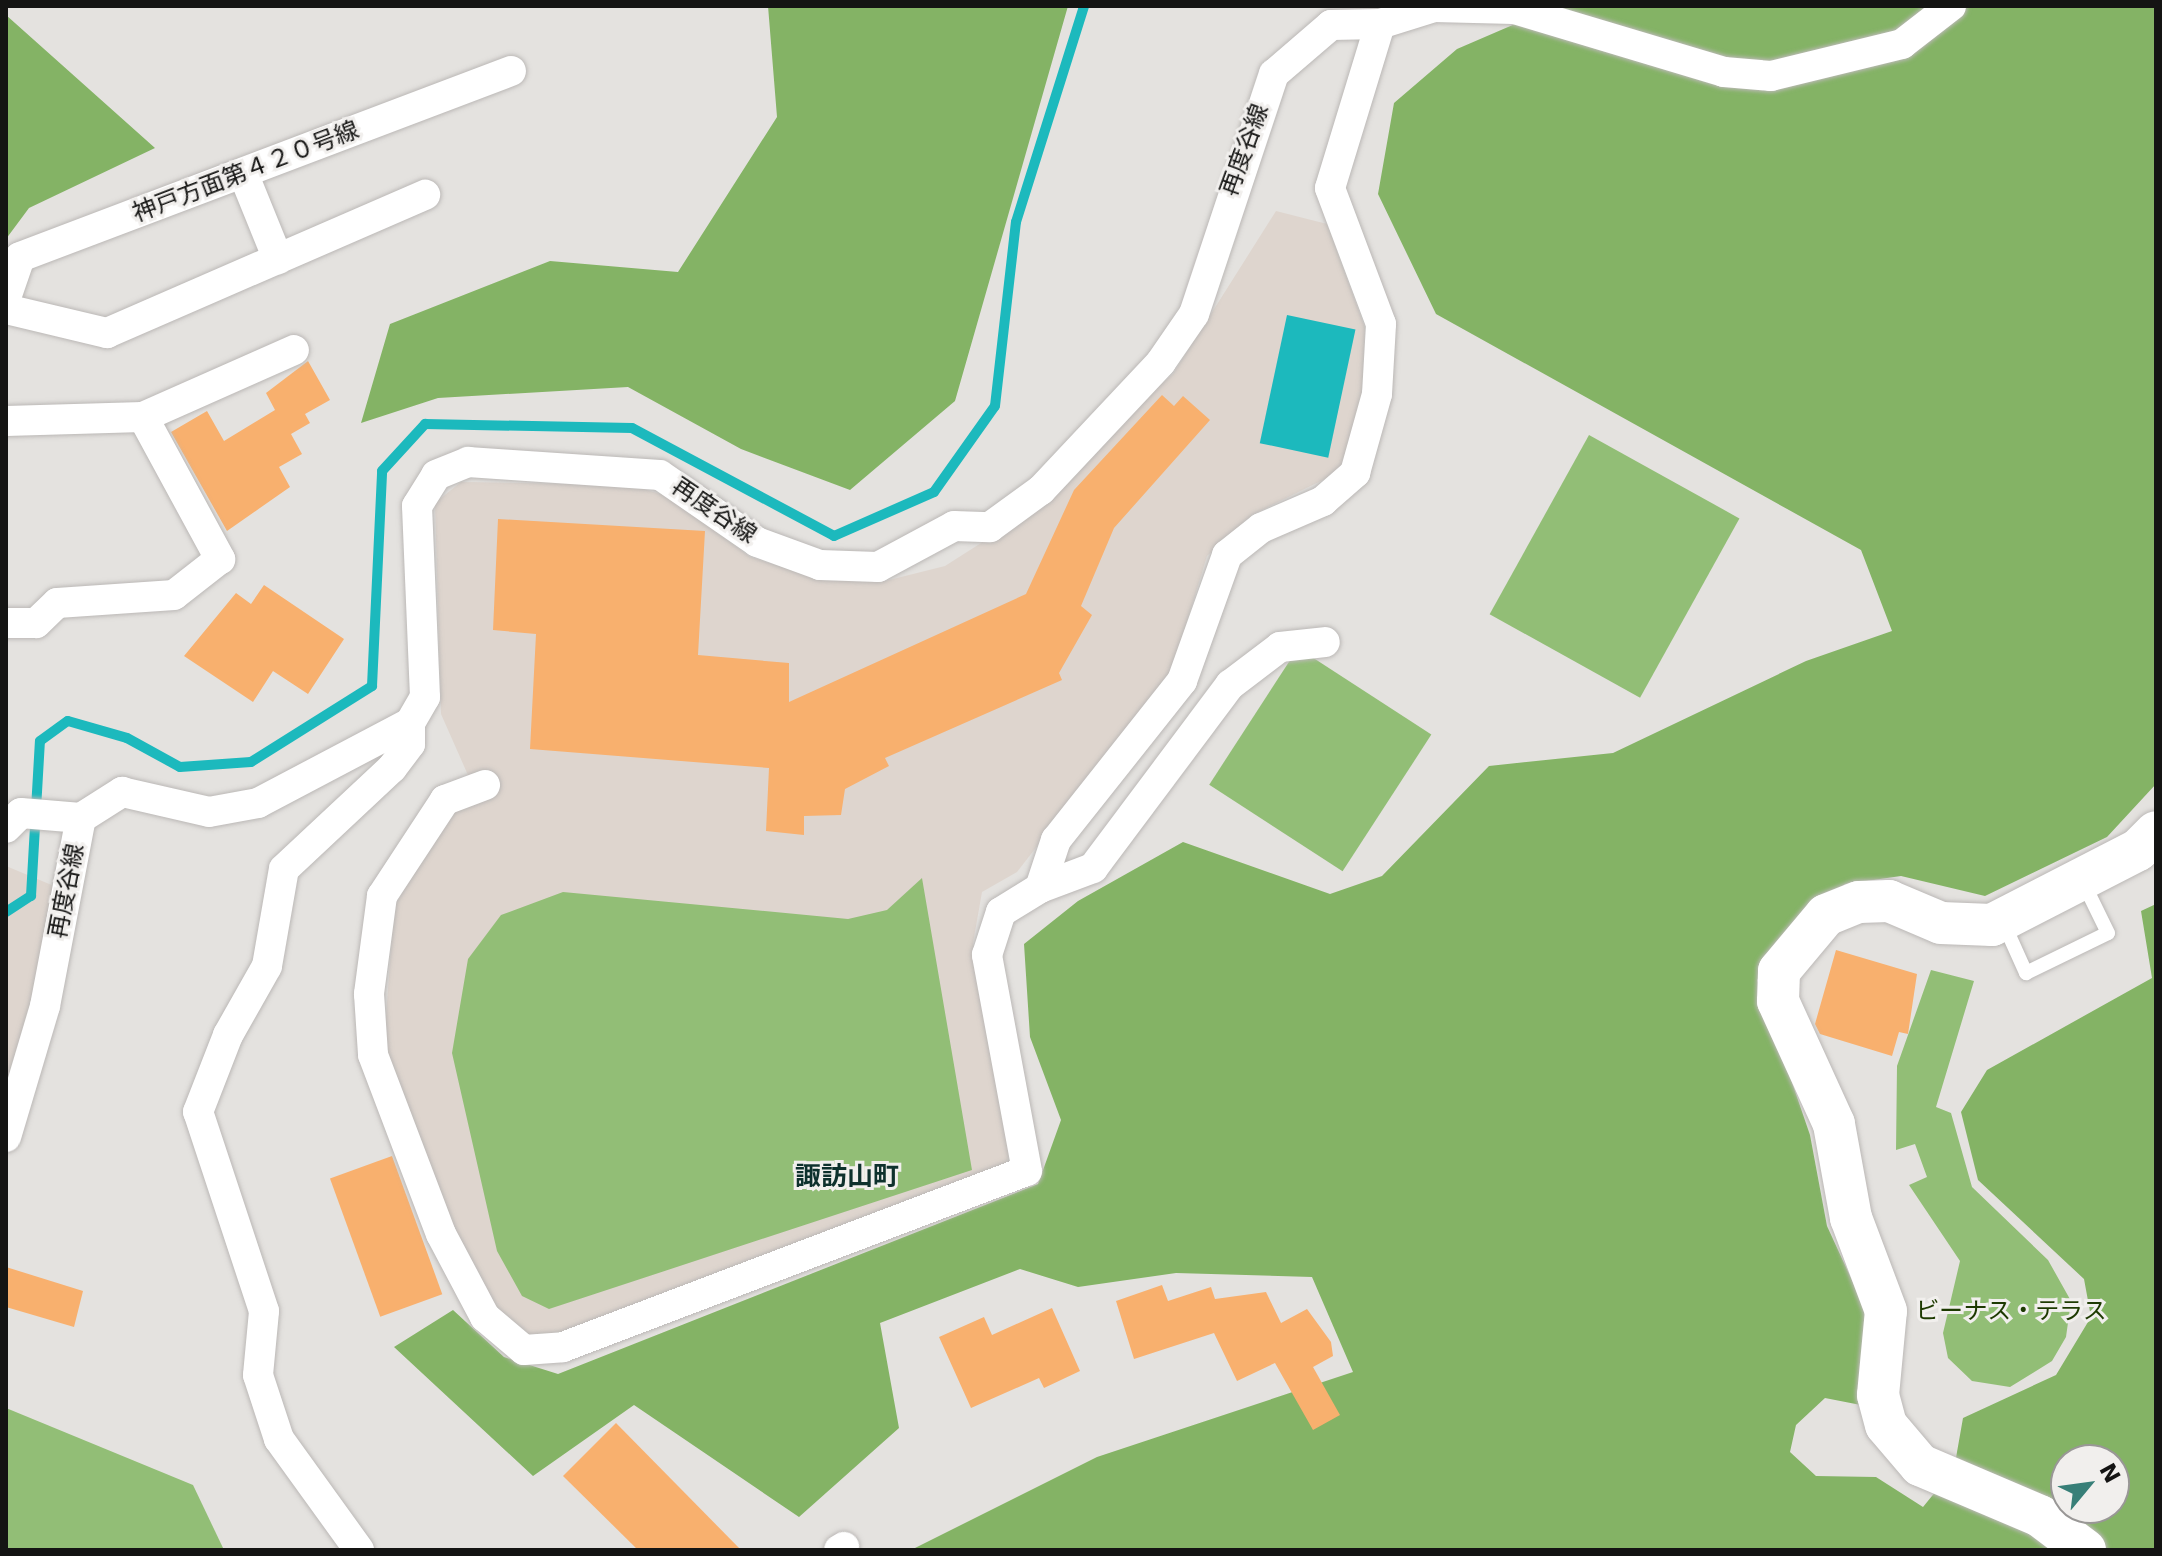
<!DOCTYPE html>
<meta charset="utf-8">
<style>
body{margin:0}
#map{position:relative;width:2162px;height:1556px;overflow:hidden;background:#e4e2df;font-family:"DejaVu Sans","Noto Sans JP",sans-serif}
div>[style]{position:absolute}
.built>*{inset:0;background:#ded5ce}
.green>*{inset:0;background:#92be76;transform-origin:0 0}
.forest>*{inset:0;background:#84b365}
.water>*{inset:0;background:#1cb9bd;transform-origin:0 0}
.stream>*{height:10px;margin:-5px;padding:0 5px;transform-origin:5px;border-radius:5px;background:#1cb9bd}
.building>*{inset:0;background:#f8b06e;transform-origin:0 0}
.roads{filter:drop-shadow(0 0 2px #bbb8b6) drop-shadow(0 0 2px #bbb8b6)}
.lane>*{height:14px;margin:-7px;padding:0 7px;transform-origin:7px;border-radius:7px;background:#fff}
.street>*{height:30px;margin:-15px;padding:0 15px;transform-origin:15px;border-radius:15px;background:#fff}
.secondary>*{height:42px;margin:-21px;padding:0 21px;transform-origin:21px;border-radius:21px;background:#fff}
span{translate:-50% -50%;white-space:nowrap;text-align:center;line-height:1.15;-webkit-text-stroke:6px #f1efed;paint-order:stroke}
.street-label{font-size:24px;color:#141413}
.park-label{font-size:24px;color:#1d3a01}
.neighbourhood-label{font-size:26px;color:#0e312d;font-weight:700}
.frame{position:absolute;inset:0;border:8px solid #141413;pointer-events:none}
.north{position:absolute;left:2050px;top:1444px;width:80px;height:80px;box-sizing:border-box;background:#f1efed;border:2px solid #999796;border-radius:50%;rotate:61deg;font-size:22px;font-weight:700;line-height:32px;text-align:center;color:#141413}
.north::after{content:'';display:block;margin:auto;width:28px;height:36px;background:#387f78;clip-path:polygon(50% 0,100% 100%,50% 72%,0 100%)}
</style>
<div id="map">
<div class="built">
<i style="clip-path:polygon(1276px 211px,1327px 224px,1365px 328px,1362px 396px,1343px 470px,1252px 515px,1207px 556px,1171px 674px,1017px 872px,982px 892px,973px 943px,1013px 1142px,1006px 1164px,554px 1338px,525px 1334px,493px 1307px,451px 1229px,384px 1044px,394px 907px,449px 813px,479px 800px,441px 714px,435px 503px,461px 482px,630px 485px,670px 497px,750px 557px,818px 578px,881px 582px,945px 566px,1047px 501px,1095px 442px,1173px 374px)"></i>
<i style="clip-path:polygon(6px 866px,54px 886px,18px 1075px,6px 1100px)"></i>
</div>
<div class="green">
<i style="left:1589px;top:435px;width:172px;height:205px;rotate:29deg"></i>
<i style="left:1298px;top:648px;width:159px;height:163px;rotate:33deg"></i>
<i style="clip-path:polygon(922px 878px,972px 1170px,549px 1309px,522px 1296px,497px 1251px,452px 1053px,468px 959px,501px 915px,563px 892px,848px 919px,887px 910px)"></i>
<i style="clip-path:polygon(1931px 970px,1974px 981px,1936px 1107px,1951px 1113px,1972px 1187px,2048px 1260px,2071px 1301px,2066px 1337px,2052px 1361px,2010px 1387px,1972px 1381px,1948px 1358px,1943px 1333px,1960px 1261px,1909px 1185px,1927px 1177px,1915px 1144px,1896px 1150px,1897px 1066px)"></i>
<i style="clip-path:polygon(6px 1408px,193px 1485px,224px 1550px,6px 1550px)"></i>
</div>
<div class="forest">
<i style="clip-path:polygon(768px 6px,1068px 6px,955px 401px,850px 490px,741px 449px,628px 387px,438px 398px,361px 423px,390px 324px,550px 261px,678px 272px,777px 117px)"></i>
<i style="clip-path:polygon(evenodd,1557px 6px,2156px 6px,2156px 784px,2107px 837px,1985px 896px,1901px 876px,1845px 884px,1791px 928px,1757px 980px,1810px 1135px,1827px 1226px,1868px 1315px,1871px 1407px,1825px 1398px,1796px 1425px,1790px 1452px,1816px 1476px,1876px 1477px,1923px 1507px,1954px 1469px,1963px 1418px,2056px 1375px,2091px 1317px,2084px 1279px,1978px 1180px,1961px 1112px,1987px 1070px,2152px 978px,2141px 911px,2156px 904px,2156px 1550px,911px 1550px,1097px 1457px,1353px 1372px,1312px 1277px,1176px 1273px,1078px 1287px,1020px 1269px,880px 1323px,899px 1428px,799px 1517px,634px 1405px,533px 1476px,394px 1347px,453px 1310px,504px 1357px,558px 1374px,1038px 1184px,1061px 1120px,1030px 1037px,1024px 944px,1078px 901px,1183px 842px,1330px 894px,1382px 876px,1489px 766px,1613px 753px,1806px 661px,1892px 631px,1861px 550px,1436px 314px,1378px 194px,1394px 103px,1457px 49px,1557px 6px,2066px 1460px,2114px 1460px,2114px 1508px,2066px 1508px,2066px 1460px)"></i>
<i style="clip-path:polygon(6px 15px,155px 148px,29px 208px,6px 239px)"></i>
</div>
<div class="water">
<i style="left:1287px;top:315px;width:70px;height:131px;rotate:12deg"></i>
</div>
<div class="stream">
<i style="left:6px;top:912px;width:30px;rotate:-33deg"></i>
<i style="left:31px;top:896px;width:155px;rotate:-86.7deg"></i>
<i style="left:40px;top:741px;width:34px;rotate:-36deg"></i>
<i style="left:68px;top:721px;width:61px;rotate:16.1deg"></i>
<i style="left:127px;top:738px;width:60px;rotate:28.7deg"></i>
<i style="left:180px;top:767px;width:71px;rotate:-4deg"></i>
<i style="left:251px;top:762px;width:143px;rotate:-32.1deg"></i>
<i style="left:372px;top:686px;width:215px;rotate:-87.3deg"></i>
<i style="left:382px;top:471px;width:64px;rotate:-47.5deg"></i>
<i style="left:425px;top:424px;width:207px;rotate:1.1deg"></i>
<i style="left:632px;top:428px;width:229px;rotate:28.1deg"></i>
<i style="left:834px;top:536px;width:109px;rotate:-23.7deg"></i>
<i style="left:934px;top:492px;width:105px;rotate:-54.7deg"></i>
<i style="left:995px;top:406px;width:185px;rotate:-83.5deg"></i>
<i style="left:1016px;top:222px;width:226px;rotate:-72.5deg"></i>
</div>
<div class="building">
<i style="clip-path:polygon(308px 361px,330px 400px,305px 414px,310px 423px,291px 434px,302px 454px,279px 467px,290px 487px,227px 531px,171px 432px,207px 411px,224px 441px,275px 410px,266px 393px)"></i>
<i style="clip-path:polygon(1162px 395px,1174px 406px,1183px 396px,1210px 420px,1114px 528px,1081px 606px,1092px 615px,1059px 673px,1062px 680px,885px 758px,889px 766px,845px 789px,841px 815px,804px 816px,804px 835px,766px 831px,769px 768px,530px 749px,536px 634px,493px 630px,498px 519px,705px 531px,698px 655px,789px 663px,789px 702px,1026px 594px,1074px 490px)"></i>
<i style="clip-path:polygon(264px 585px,344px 639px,308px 694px,273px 671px,253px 702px,184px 656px,236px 593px,251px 604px)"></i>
<i style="clip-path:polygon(1836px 950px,1917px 974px,1908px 1034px,1899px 1032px,1892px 1056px,1820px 1034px,1815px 1024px)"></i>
<i style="left:392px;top:1156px;width:147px;height:66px;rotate:70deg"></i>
<i style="clip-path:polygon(6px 1267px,83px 1291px,74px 1327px,6px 1307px)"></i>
<i style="clip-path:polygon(1162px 1285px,1168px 1301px,1211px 1287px,1215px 1299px,1266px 1292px,1281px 1323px,1307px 1309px,1331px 1342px,1333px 1356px,1313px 1367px,1340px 1415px,1313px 1430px,1275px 1363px,1237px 1381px,1214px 1333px,1134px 1359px,1116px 1301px)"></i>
<i style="clip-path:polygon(1052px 1308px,1080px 1371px,1044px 1388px,1039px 1378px,971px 1408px,939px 1337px,984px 1317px,992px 1335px)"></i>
<i style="clip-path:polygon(616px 1423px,741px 1550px,638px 1550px,563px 1476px)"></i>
</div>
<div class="roads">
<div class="lane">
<i style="left:2004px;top:924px;width:54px;rotate:65.8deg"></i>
<i style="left:2026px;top:973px;width:91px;rotate:-26deg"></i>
<i style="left:2108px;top:933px;width:59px;rotate:-116.1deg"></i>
</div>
<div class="street">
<i style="left:243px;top:173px;width:93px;rotate:67.9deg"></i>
<i style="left:6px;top:298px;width:43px;rotate:-71.1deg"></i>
<i style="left:20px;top:257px;width:525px;rotate:-20.75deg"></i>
<i style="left:6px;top:309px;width:104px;rotate:13.4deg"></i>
<i style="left:107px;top:333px;width:347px;rotate:-23.5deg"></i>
<i style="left:143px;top:417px;width:165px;rotate:-23.9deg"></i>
<i style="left:6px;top:421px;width:137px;rotate:-1.7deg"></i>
<i style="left:143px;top:417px;width:162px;rotate:61.5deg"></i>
<i style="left:220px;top:559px;width:58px;rotate:142deg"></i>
<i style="left:174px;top:595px;width:117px;rotate:176.1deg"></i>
<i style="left:57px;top:603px;width:29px;rotate:136deg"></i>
<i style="left:36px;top:623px;width:30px;rotate:180deg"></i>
<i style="left:485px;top:785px;width:43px;rotate:159.4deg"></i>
<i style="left:445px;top:800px;width:115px;rotate:123.3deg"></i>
<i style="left:382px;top:896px;width:99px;rotate:97.6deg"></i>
<i style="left:369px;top:994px;width:61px;rotate:86.2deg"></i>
<i style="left:373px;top:1055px;width:191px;rotate:69.2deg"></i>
<i style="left:441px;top:1234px;width:94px;rotate:62.1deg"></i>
<i style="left:485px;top:1317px;width:51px;rotate:40.2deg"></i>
<i style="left:524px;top:1350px;width:39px;rotate:-4deg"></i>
<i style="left:563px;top:1347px;width:496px;rotate:-20.8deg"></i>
<i style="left:1027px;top:1171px;width:220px;rotate:-100.5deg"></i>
<i style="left:987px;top:955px;width:45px;rotate:-72deg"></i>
<i style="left:1001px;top:912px;width:46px;rotate:-31.6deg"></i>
<i style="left:1040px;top:888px;width:51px;rotate:-71.6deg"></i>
<i style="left:1056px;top:840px;width:203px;rotate:-51.6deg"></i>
<i style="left:1182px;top:681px;width:134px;rotate:-70.3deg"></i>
<i style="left:1227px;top:555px;width:43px;rotate:-38.5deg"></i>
<i style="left:1261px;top:528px;width:68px;rotate:-23.5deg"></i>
<i style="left:1323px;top:501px;width:43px;rotate:-41.2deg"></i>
<i style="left:1355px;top:473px;width:82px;rotate:-74.4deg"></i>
<i style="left:1377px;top:394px;width:70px;rotate:-86.7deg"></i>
<i style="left:1381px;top:324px;width:145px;rotate:-110.6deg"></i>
<i style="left:1330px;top:188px;width:171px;rotate:-73deg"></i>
<i style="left:6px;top:828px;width:21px;rotate:-45deg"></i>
<i style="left:21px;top:813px;width:60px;rotate:4.8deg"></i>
<i style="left:1040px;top:888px;width:57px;rotate:-20.7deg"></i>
<i style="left:1093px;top:868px;width:229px;rotate:-53.2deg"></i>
<i style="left:1230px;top:685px;width:63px;rotate:-37.2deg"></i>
<i style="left:1280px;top:647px;width:45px;rotate:-6.3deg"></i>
<i style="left:6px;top:1137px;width:137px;rotate:-73.4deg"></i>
<i style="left:45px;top:1006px;width:191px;rotate:-79.2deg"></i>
<i style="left:81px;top:818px;width:49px;rotate:-32.4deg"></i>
<i style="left:122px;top:792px;width:89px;rotate:12.9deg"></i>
<i style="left:209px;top:812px;width:50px;rotate:-10.4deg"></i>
<i style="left:258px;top:803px;width:172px;rotate:-27.8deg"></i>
<i style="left:410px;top:723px;width:30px;rotate:-60deg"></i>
<i style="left:425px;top:697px;width:191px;rotate:-92.4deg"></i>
<i style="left:417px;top:506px;width:36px;rotate:-58deg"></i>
<i style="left:436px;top:475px;width:35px;rotate:-22deg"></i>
<i style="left:468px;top:462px;width:192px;rotate:3.9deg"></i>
<i style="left:660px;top:475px;width:118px;rotate:34.6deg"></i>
<i style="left:757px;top:542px;width:67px;rotate:20.1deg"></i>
<i style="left:820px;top:565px;width:58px;rotate:2deg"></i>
<i style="left:878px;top:567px;width:86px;rotate:-28.3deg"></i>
<i style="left:954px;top:526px;width:36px;rotate:2deg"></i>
<i style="left:990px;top:527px;width:63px;rotate:-36deg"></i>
<i style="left:1041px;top:490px;width:175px;rotate:-46.8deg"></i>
<i style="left:1161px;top:362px;width:58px;rotate:-55.5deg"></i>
<i style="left:1194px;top:314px;width:253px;rotate:-71.6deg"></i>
<i style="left:1274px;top:74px;width:75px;rotate:-40.7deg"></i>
<i style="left:1331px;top:25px;width:49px;rotate:-1.2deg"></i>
<i style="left:1380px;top:24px;width:57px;rotate:-17.5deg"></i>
<i style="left:1434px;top:7px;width:80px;rotate:1.4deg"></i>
<i style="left:1514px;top:9px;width:219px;rotate:16.7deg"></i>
<i style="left:1724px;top:72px;width:47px;rotate:4.9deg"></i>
<i style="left:1771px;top:76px;width:135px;rotate:-13.7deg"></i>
<i style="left:1902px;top:44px;width:62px;rotate:-37.8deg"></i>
<i style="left:359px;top:1550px;width:137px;rotate:-125.8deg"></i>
<i style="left:279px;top:1439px;width:67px;rotate:-108.2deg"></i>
<i style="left:258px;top:1375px;width:64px;rotate:-84.6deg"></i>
<i style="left:264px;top:1311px;width:210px;rotate:-108.3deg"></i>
<i style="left:198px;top:1112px;width:83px;rotate:-68.7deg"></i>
<i style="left:228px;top:1035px;width:79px;rotate:-60.5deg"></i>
<i style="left:267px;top:966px;width:98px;rotate:-80.1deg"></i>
<i style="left:284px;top:869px;width:148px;rotate:-43.1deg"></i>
<i style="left:392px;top:768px;width:30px;rotate:-53deg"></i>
<i style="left:410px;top:744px;width:21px;rotate:-90deg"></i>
<i style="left:839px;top:1550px;width:6px;rotate:-31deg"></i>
</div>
<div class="secondary">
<i style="left:2085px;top:1550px;width:56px;rotate:-142.9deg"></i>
<i style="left:2040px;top:1516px;width:130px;rotate:-157deg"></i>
<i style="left:1920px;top:1465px;width:52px;rotate:-130.4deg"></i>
<i style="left:1886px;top:1425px;width:31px;rotate:-105deg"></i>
<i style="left:1878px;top:1395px;width:84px;rotate:-84.6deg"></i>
<i style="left:1886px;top:1311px;width:99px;rotate:-110.6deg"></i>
<i style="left:1851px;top:1218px;width:96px;rotate:-100.3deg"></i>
<i style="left:1834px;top:1124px;width:135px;rotate:-114.5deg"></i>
<i style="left:1778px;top:1001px;width:30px;rotate:-88deg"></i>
<i style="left:1779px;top:971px;width:73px;rotate:-50deg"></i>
<i style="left:1826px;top:915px;width:35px;rotate:-22deg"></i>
<i style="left:1859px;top:902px;width:30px;rotate:-2deg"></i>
<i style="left:1889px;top:901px;width:56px;rotate:22.9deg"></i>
<i style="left:1941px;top:923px;width:51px;rotate:2.2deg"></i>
<i style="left:1992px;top:925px;width:164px;rotate:-27.2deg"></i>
<i style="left:2138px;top:850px;width:25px;rotate:-45deg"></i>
</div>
</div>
<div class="street-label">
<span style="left:1245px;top:150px;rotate:-70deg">再度谷線</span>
<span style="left:246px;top:172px;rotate:-21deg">神戸方面第４２０号線</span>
<span style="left:714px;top:511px;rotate:34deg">再度谷線</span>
<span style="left:67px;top:891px;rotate:-79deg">再度谷線</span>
</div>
<div class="park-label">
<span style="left:2011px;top:1312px">ビーナス・テラス</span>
</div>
<div class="neighbourhood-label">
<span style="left:847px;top:1177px">諏訪山町</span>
</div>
<div class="frame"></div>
<div class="north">N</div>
</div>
